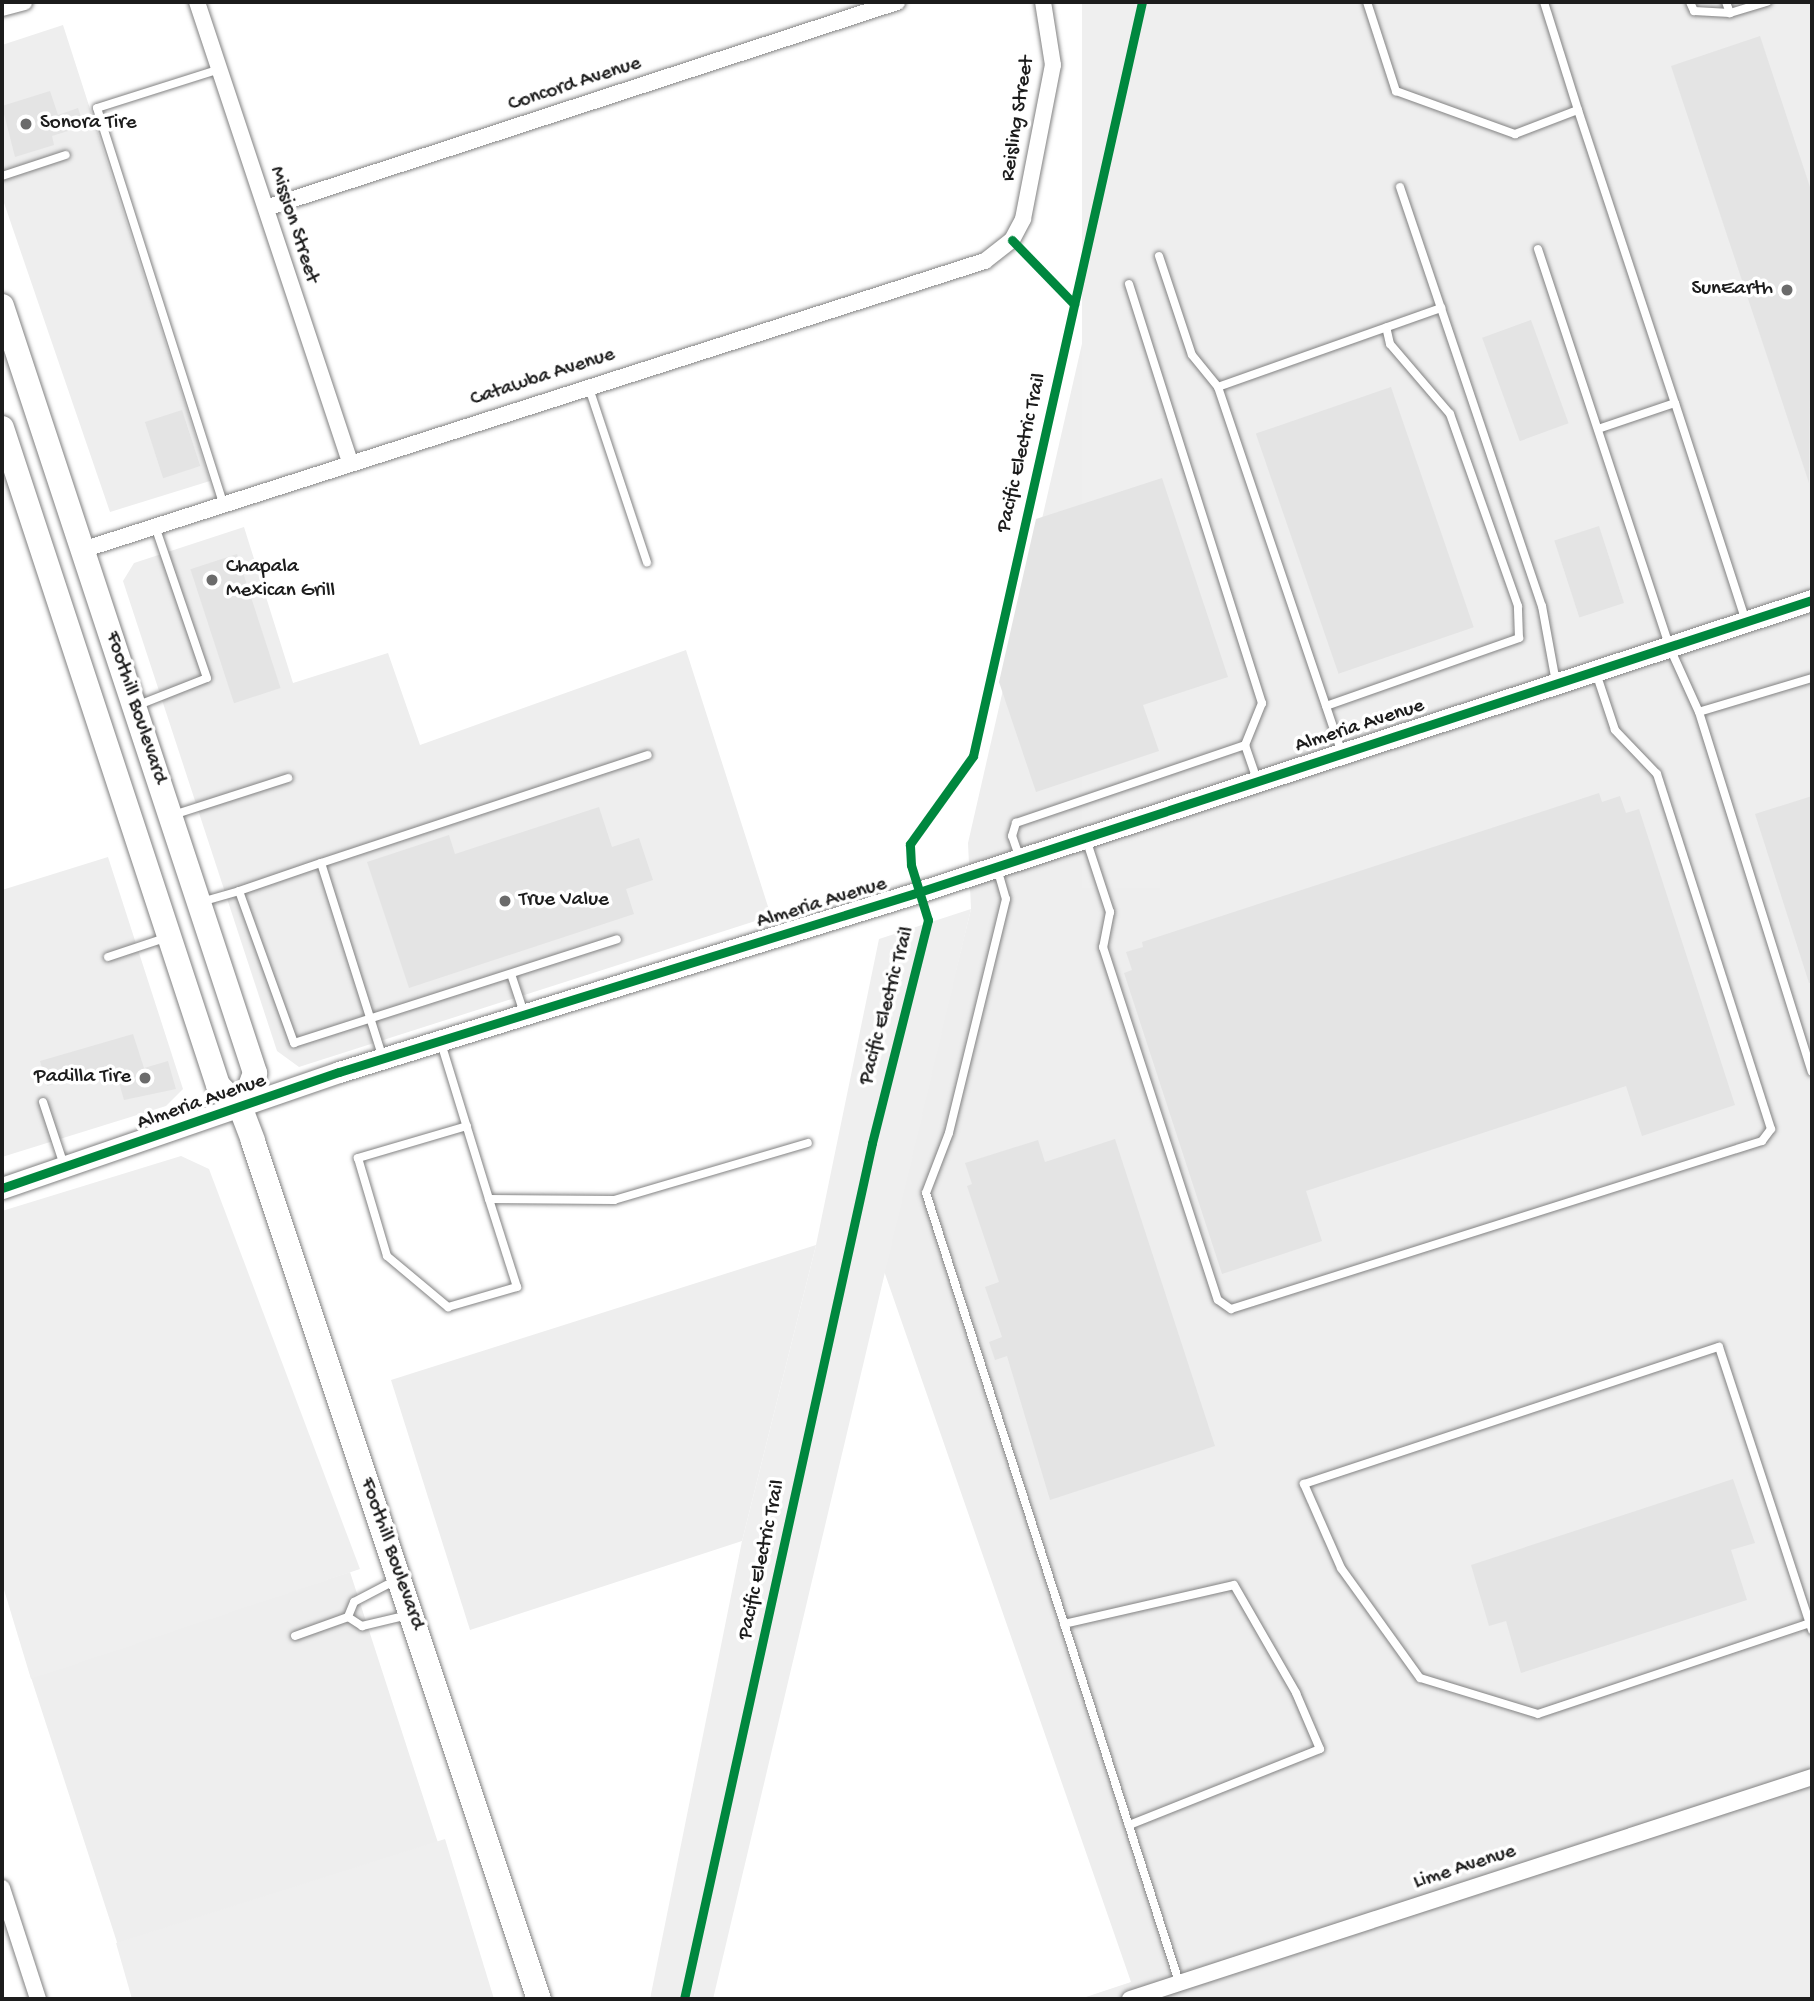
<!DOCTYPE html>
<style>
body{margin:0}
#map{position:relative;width:1814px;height:2001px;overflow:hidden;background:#fff;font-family:"Gochi Hand",sans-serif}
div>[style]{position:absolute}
.built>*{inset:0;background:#eee;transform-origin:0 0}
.green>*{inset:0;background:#efefef;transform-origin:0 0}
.building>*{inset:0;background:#e4e4e4;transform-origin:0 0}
.roads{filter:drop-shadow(0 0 2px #828282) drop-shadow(0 0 2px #828282)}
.lane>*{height:8px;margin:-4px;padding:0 4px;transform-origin:4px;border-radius:4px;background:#fff}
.street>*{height:16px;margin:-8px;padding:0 8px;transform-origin:8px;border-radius:8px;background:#fff}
.secondary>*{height:21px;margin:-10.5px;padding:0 10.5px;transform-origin:10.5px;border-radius:10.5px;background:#fff}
.primary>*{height:24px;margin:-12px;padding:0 12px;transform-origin:12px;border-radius:12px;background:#fff}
.cycleway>*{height:9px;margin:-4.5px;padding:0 4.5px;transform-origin:4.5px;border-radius:4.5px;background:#00873e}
.dots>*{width:19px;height:19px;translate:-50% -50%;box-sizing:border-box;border:4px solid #fff;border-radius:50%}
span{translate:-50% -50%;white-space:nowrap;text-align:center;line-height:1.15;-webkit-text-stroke:7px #fff;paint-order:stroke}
.street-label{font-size:21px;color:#1c1c1c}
.poi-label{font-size:21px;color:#1c1c1c}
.left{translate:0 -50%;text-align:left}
.right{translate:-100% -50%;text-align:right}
.frame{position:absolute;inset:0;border:4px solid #1c1c1c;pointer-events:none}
</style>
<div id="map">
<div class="built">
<i style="clip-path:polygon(1160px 2px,1812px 2px,1812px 1999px,1080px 1999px,1131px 1982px,883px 1268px,971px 909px,968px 843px)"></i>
<i style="clip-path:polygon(63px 25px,210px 481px,110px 512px,2px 197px,2px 45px)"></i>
<i style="clip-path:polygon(244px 527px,293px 683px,388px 653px,420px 745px,686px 650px,771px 916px,299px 1067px,277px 1051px,123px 581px,134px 563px)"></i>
<i style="clip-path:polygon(108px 857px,183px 1089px,166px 1106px,2px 1157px,2px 890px)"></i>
<i style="clip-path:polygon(816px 1245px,742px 1541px,470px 1630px,391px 1380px)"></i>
<i style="left:350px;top:1572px;width:284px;height:336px;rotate:72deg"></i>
</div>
<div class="green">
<i style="left:1082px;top:2px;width:78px;height:886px"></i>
<i style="clip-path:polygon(971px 909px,713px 1999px,650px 1999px,742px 1541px,816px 1245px,879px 939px)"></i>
<i style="clip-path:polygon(181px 1156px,209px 1169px,360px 1569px,31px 1679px,2px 1583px,2px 1211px)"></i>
<i style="clip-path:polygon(445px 1839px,494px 1999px,132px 1999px,116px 1943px)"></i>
</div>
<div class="building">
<i style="clip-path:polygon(1760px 36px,1812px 193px,1809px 483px,1671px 66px)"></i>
<i style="clip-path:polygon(50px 91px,58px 115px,78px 108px,84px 126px,52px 136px,54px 145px,15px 157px,2px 106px)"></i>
<i style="left:1531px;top:320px;width:110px;height:52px;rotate:70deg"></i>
<i style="left:1391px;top:387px;width:254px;height:143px;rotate:71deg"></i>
<i style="left:182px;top:410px;width:59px;height:39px;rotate:72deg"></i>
<i style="clip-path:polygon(1162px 478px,1228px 677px,1143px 705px,1159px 751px,1036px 792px,999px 682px,1036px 519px)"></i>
<i style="left:1599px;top:526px;width:81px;height:47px;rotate:72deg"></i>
<i style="left:237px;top:554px;width:141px;height:49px;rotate:72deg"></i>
<i style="clip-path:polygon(1599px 793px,1602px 802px,1620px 796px,1626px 813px,1639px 809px,1735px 1105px,1642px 1136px,1626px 1086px,1306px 1191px,1322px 1241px,1222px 1274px,1124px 973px,1132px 970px,1126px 952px,1143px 947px,1142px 942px)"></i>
<i style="clip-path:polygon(1812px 796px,1812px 982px,1809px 983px,1755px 814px)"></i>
<i style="clip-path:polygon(599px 807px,612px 847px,639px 838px,653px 880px,626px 889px,634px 914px,409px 988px,367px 862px,449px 835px,455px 854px)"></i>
<i style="clip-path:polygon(133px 1034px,144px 1068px,168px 1061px,176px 1089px,124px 1100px,114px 1066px,47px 1086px,40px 1061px)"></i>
<i style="clip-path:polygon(1115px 1139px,1215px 1446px,1050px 1500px,1007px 1356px,995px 1360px,989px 1342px,1002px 1337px,985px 1287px,999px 1282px,967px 1186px,972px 1184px,965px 1163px,1038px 1140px,1045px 1162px)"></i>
<i style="clip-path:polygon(1733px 1479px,1755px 1543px,1731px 1550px,1747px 1600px,1521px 1673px,1506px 1621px,1489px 1626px,1471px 1565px)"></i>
</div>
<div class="roads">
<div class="lane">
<i style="left:1367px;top:2px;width:94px;rotate:72deg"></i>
<i style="left:1396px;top:91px;width:127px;rotate:19.9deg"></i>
<i style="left:1515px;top:134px;width:67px;rotate:-20.9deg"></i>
<i style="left:1578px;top:110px;width:113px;rotate:-107.5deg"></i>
<i style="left:1690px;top:2px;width:10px;rotate:66deg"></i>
<i style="left:1694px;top:11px;width:36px;rotate:3deg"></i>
<i style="left:1730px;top:13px;width:39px;rotate:-17deg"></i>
<i style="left:1726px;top:2px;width:12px;rotate:70deg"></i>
<i style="left:220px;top:69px;width:129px;rotate:162.4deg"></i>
<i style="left:97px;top:108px;width:415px;rotate:72.3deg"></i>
<i style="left:1578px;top:110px;width:309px;rotate:71.7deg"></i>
<i style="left:2px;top:176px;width:67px;rotate:-18.2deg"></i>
<i style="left:1400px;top:187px;width:442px;rotate:71.3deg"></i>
<i style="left:1542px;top:606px;width:77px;rotate:79.6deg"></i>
<i style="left:1538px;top:249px;width:418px;rotate:71.7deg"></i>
<i style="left:1669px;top:646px;width:72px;rotate:65.6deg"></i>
<i style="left:1159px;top:256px;width:104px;rotate:71.6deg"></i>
<i style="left:1192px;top:355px;width:41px;rotate:50.9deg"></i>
<i style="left:1218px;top:387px;width:384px;rotate:71.3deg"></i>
<i style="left:1129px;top:284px;width:440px;rotate:72.4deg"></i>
<i style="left:1262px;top:703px;width:45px;rotate:112deg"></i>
<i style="left:1245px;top:745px;width:36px;rotate:71deg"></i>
<i style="left:588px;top:385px;width:187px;rotate:71.6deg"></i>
<i style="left:1218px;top:387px;width:237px;rotate:-19.5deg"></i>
<i style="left:1598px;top:429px;width:81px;rotate:-18.7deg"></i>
<i style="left:1675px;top:403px;width:229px;rotate:72deg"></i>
<i style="left:1812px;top:678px;width:118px;rotate:163.3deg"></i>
<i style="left:1699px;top:712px;width:377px;rotate:72.6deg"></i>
<i style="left:136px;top:706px;width:76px;rotate:-21.5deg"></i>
<i style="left:207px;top:678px;width:161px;rotate:-108.9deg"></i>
<i style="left:1326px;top:706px;width:205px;rotate:-19.4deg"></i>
<i style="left:1519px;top:638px;width:32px;rotate:-92deg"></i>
<i style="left:1518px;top:606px;width:204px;rotate:-109.5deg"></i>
<i style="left:1450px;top:414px;width:92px;rotate:-130.6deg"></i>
<i style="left:1390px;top:344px;width:17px;rotate:-103deg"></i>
<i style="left:173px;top:815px;width:121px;rotate:-17.8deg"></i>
<i style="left:1086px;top:839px;width:77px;rotate:71.8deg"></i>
<i style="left:1110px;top:912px;width:36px;rotate:101deg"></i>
<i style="left:1103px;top:947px;width:371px;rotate:72deg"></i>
<i style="left:1218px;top:1300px;width:16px;rotate:35deg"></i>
<i style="left:1231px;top:1309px;width:557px;rotate:-17.56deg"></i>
<i style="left:1762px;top:1141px;width:15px;rotate:-53deg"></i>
<i style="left:1771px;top:1129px;width:373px;rotate:-107.8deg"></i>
<i style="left:1657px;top:774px;width:61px;rotate:-133.7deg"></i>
<i style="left:1615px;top:730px;width:60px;rotate:-108.4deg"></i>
<i style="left:1019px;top:856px;width:21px;rotate:-109deg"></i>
<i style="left:1012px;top:836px;width:14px;rotate:-73deg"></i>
<i style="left:1016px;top:823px;width:242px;rotate:-18.8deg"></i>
<i style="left:321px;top:863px;width:344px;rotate:-18.3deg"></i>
<i style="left:997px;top:868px;width:32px;rotate:74deg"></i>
<i style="left:1006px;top:899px;width:241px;rotate:103.7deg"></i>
<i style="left:949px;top:1133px;width:64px;rotate:111deg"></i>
<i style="left:926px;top:1193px;width:829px;rotate:72.22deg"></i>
<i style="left:239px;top:891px;width:87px;rotate:-18.9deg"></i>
<i style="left:321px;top:863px;width:205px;rotate:72.4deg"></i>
<i style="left:201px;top:902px;width:40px;rotate:-16deg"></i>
<i style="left:239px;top:891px;width:162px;rotate:70.1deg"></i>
<i style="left:294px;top:1043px;width:339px;rotate:-17.8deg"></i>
<i style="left:108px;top:957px;width:60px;rotate:-18.4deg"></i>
<i style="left:511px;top:974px;width:41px;rotate:71.6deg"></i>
<i style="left:441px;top:1043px;width:163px;rotate:72.9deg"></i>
<i style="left:489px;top:1199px;width:125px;rotate:0.5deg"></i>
<i style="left:614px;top:1200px;width:202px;rotate:-16.4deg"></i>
<i style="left:43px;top:1102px;width:66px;rotate:71.6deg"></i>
<i style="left:467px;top:1126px;width:114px;rotate:163.6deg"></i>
<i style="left:358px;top:1158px;width:102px;rotate:73.5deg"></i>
<i style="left:387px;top:1256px;width:80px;rotate:39.9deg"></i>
<i style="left:448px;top:1307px;width:72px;rotate:-16.2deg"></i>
<i style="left:517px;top:1287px;width:92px;rotate:-107.7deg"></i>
<i style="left:396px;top:1580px;width:47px;rotate:152.4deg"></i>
<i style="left:354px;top:1602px;width:16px;rotate:112deg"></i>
<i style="left:348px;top:1617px;width:17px;rotate:33deg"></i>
<i style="left:362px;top:1626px;width:47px;rotate:-13.4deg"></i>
<i style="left:1810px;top:1623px;width:287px;rotate:161.5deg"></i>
<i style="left:1538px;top:1714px;width:123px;rotate:-163deg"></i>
<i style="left:1420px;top:1678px;width:135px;rotate:-125.7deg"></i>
<i style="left:1341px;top:1568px;width:92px;rotate:-113.8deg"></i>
<i style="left:1304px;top:1484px;width:437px;rotate:-18.3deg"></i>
<i style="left:1719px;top:1347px;width:298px;rotate:71.8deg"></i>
<i style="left:1064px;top:1624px;width:174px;rotate:-12.9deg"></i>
<i style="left:1234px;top:1585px;width:125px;rotate:60.1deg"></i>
<i style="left:1296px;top:1693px;width:61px;rotate:66.8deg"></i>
<i style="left:1320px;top:1749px;width:206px;rotate:158.3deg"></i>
<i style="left:295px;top:1636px;width:56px;rotate:-19.7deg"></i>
</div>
<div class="street">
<i style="left:197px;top:2px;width:484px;rotate:71.6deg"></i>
<i style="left:2px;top:8px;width:23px;rotate:-15deg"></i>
<i style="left:266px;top:208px;width:664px;rotate:-18.08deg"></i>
<i style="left:82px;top:550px;width:948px;rotate:-17.75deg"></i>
<i style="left:985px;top:261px;width:34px;rotate:-38deg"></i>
<i style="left:1012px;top:240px;width:24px;rotate:-62deg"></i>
<i style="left:1023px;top:219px;width:157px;rotate:-79deg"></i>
<i style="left:1053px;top:65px;width:64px;rotate:-99deg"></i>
<i style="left:2px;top:1888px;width:117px;rotate:72deg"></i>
<i style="left:1130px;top:1999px;width:717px;rotate:-18.03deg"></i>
</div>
<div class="secondary">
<i style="left:2px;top:1188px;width:356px;rotate:-19deg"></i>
<i style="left:339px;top:1072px;width:607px;rotate:-17.24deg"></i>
<i style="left:919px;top:892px;width:940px;rotate:-18.11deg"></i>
</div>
<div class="primary">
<i style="left:2px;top:306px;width:808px;rotate:71.74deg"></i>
<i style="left:255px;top:1073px;width:39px;rotate:111deg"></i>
<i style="left:2px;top:428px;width:692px;rotate:71.8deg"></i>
<i style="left:218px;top:1085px;width:33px;rotate:46deg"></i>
<i style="left:241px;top:1109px;width:34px;rotate:69deg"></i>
<i style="left:253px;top:1141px;width:904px;rotate:71.57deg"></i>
</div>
</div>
<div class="cycleway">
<i style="left:1012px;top:240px;width:89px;rotate:45.9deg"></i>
<i style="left:2px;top:1188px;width:356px;rotate:-19deg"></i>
<i style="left:339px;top:1072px;width:607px;rotate:-17.24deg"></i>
<i style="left:919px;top:892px;width:940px;rotate:-18.11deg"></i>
<i style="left:684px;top:1999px;width:876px;rotate:-77.61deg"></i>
<i style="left:872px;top:1143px;width:230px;rotate:-75.9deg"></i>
<i style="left:928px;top:920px;width:58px;rotate:-107.2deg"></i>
<i style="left:911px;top:865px;width:21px;rotate:-93deg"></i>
<i style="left:910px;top:844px;width:108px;rotate:-54.4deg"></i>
<i style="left:973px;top:756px;width:773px;rotate:-77.37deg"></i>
</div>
<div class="dots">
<i style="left:26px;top:124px;background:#6b6b6b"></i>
<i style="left:1787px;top:290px;background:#6b6b6b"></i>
<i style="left:212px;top:580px;background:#6b6b6b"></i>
<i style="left:505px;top:901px;background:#6b6b6b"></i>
<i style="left:145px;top:1078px;background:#6b6b6b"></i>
</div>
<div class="street-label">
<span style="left:575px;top:85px;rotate:-18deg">Concord Avenue</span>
<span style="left:1019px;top:119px;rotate:-81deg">Reisling Street</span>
<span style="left:293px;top:225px;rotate:72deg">Mission Street</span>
<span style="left:543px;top:378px;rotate:-18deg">Catawba Avenue</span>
<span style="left:1023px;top:453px;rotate:-77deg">Pacific Electric Trail</span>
<span style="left:135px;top:708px;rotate:72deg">Foothill Boulevard</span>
<span style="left:1360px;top:727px;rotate:-18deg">Almeria Avenue</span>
<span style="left:822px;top:904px;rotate:-17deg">Almeria Avenue</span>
<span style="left:888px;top:1006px;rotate:-75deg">Pacific Electric Trail</span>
<span style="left:202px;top:1103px;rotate:-19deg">Almeria Avenue</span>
<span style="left:391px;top:1554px;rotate:71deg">Foothill Boulevard</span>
<span style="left:763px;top:1560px;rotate:-78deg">Pacific Electric Trail</span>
<span style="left:1465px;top:1868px;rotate:-18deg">Lime Avenue</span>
</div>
<div class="poi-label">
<span class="left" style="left:40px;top:124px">Sonora Tire</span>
<span class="right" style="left:1773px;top:290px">SunEarth</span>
<span class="left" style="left:226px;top:580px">Chapala<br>Mexican Grill</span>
<span class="left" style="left:519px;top:901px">True Value</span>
<span class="right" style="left:131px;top:1078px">Padilla Tire</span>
</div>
<div class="frame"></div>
</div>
